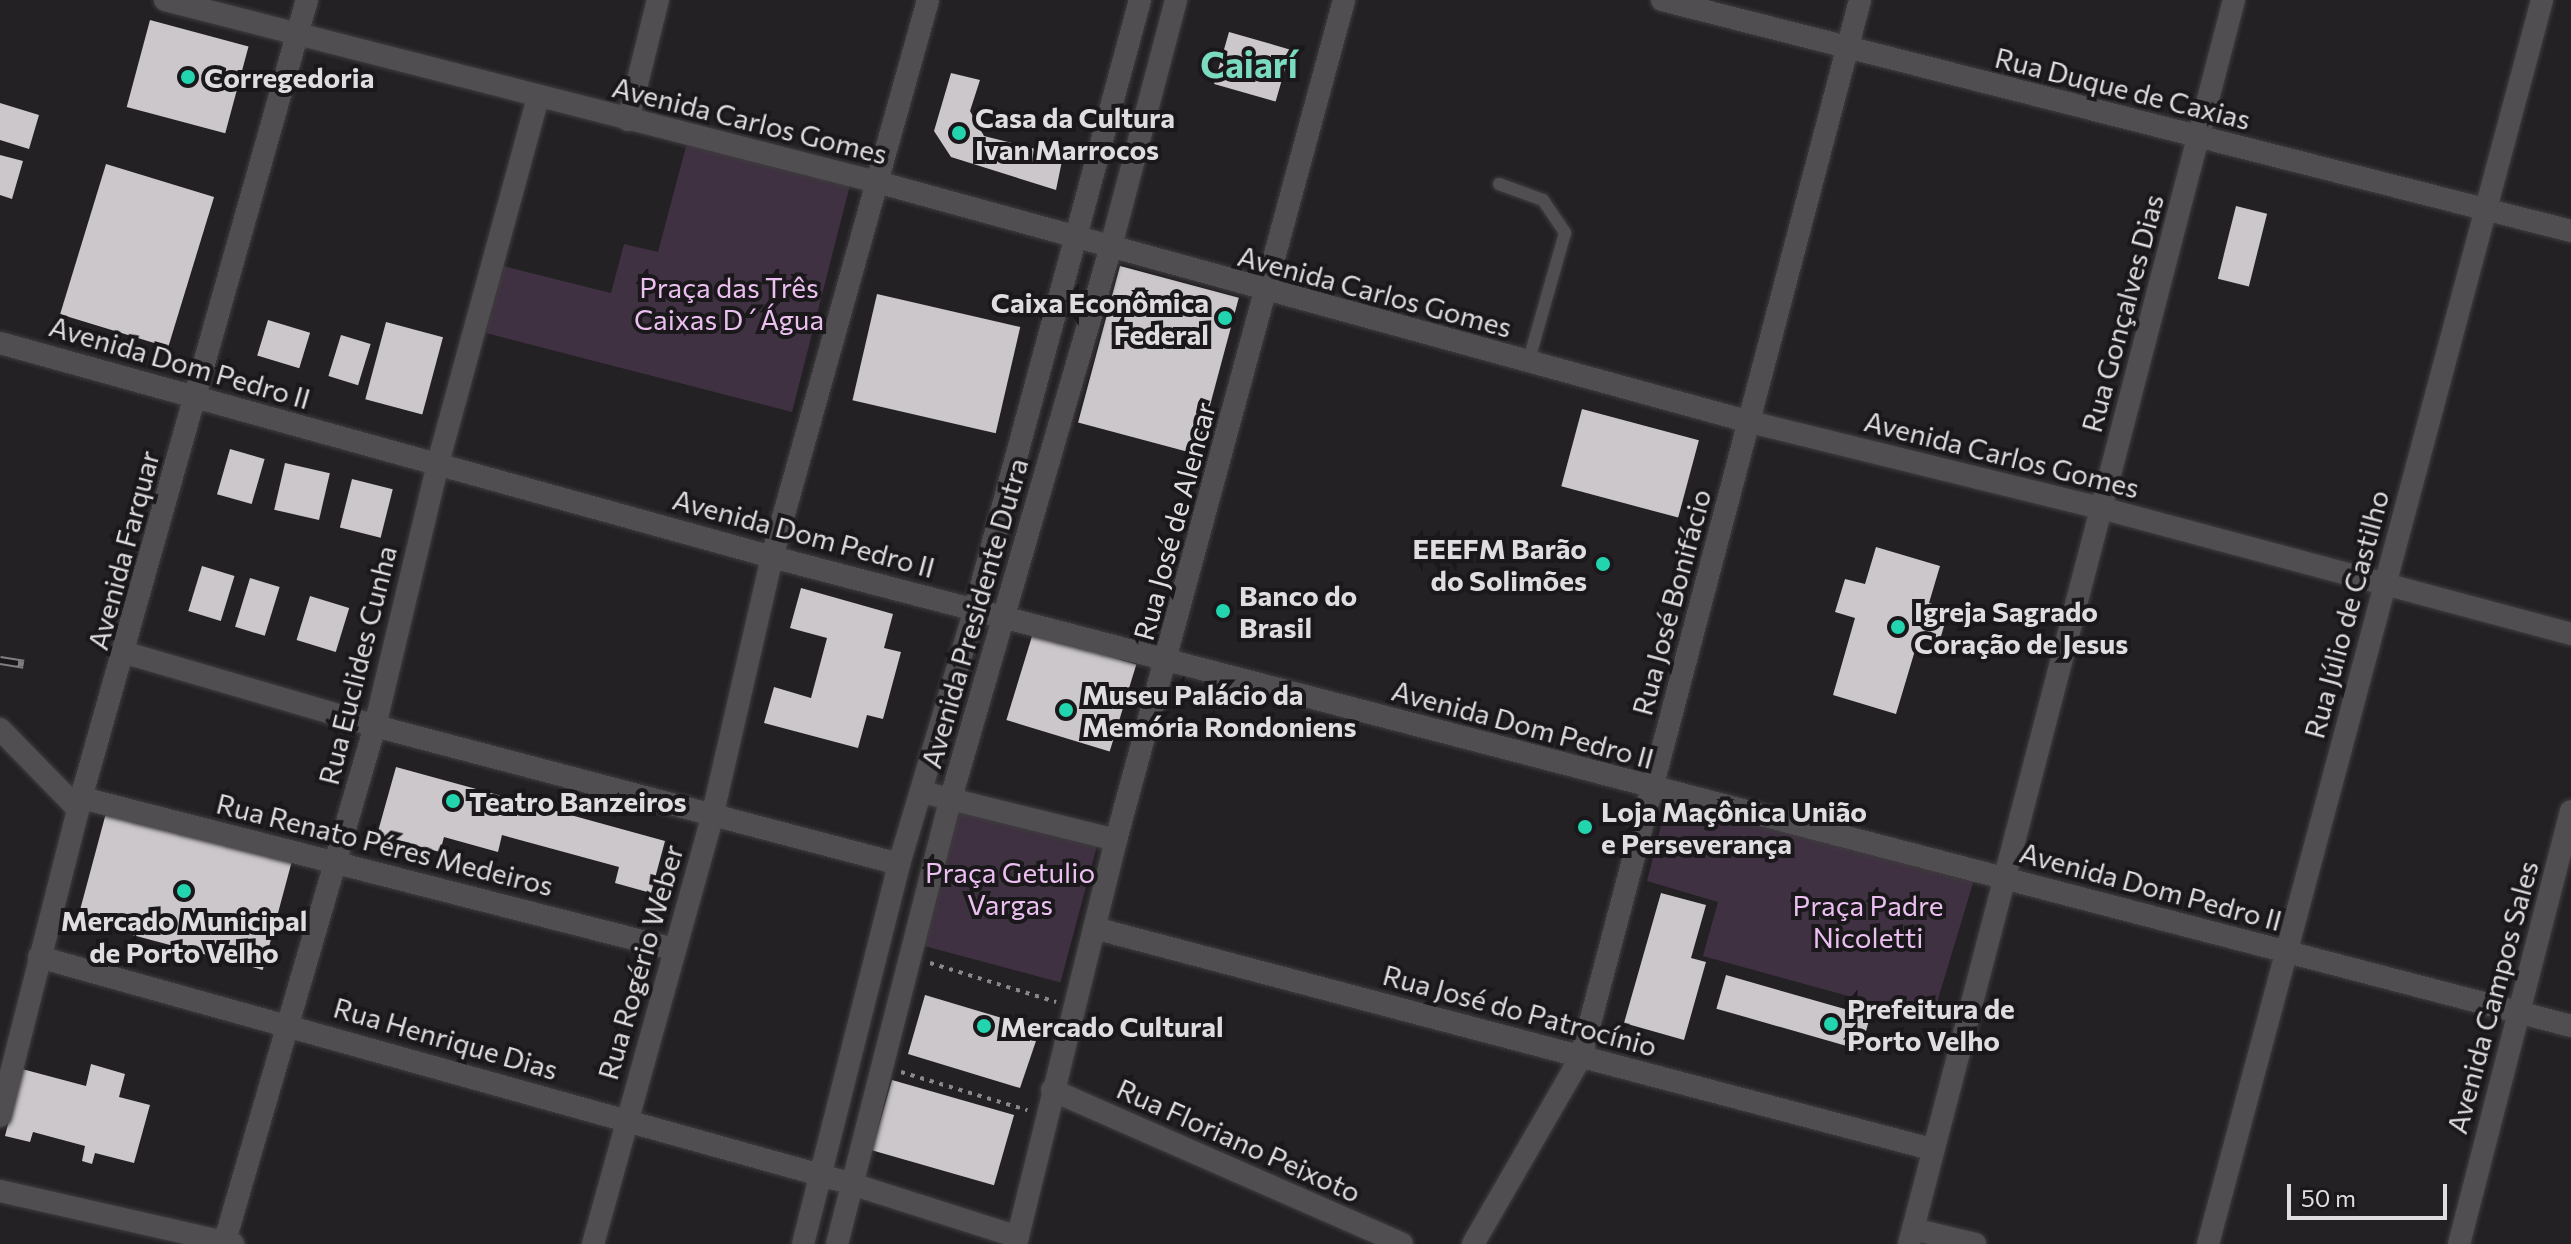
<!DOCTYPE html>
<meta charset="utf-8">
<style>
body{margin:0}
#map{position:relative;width:2571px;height:1244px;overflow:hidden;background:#242124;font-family:Commissioner,sans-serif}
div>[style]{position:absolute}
.green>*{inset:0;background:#3f3141;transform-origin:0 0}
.building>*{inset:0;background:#cbc7cb;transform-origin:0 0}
.path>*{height:4px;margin-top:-2px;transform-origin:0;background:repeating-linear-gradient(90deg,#8b888b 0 4px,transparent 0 10px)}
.roads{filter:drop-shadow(0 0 2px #3f3d3f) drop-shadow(0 0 2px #3f3d3f)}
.service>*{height:12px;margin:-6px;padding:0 6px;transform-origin:6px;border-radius:6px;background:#514e51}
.minor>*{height:22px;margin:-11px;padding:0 11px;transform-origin:11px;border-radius:11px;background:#514e51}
.tertiary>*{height:22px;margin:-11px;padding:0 11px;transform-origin:11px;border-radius:11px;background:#514e51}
.rail>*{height:9px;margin-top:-4.5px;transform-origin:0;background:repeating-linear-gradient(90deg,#1a181a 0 18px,#817e81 0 36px);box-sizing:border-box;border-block:2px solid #817e81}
.dots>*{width:22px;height:22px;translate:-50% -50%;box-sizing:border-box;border:4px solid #1a181a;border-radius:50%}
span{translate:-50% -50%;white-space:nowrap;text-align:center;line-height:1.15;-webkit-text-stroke:8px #1a181a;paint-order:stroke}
.poi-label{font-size:28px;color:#dfdddf;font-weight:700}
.left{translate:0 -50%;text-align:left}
.right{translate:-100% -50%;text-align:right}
.street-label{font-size:28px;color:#dfdddf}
.park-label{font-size:28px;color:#ecbff1}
.district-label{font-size:36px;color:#7bdbc0;font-weight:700}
.scale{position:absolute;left:2287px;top:1184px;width:160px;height:36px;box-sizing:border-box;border:4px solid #dfdddf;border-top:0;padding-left:10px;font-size:24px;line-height:28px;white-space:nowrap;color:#dfdddf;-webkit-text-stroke:6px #1a181a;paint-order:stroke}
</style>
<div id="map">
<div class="green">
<i style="clip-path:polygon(688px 139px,851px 181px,792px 412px,486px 333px,503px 266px,611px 293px,624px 244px,658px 252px)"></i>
<i style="left:960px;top:793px;width:146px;height:157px;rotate:15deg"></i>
<i style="clip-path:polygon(1668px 798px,1968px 868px,1973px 883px,1932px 1019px,1703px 956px,1718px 902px,1647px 881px)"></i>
</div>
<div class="building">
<i style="left:150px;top:20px;width:102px;height:90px;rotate:15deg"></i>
<i style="left:1229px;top:32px;width:64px;height:54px;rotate:16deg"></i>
<i style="clip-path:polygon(951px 73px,980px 80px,970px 111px,984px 136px,1063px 156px,1056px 190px,951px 157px,934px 131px)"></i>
<i style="clip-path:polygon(0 103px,39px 115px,29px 149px,0 140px)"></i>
<i style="clip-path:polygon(0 155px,23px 161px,12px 199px,0 195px)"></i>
<i style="left:106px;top:164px;width:113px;height:157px;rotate:17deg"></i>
<i style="left:2236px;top:206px;width:32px;height:75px;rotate:14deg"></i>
<i style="left:1120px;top:266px;width:123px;height:162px;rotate:15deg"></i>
<i style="left:877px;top:294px;width:147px;height:109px;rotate:13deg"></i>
<i style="left:268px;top:320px;width:44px;height:37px;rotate:17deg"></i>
<i style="left:386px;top:322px;width:59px;height:80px;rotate:15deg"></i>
<i style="left:341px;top:335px;width:31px;height:43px;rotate:17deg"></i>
<i style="left:1582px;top:409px;width:121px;height:80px;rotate:15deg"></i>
<i style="left:230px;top:449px;width:36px;height:47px;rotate:16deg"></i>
<i style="left:285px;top:463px;width:46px;height:48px;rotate:13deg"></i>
<i style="left:352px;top:479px;width:42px;height:50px;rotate:14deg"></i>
<i style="clip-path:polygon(1876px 547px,1940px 566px,1929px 603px,1949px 609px,1939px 643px,1919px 637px,1896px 714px,1833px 695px,1855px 618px,1835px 612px,1845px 579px,1865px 584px)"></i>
<i style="left:202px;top:566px;width:34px;height:47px;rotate:17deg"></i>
<i style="left:250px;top:578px;width:31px;height:51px;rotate:17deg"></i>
<i style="clip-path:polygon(801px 588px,893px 614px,884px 648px,901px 652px,883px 719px,867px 715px,858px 748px,764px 723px,774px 687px,811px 698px,827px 638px,790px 628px)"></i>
<i style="left:310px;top:596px;width:41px;height:46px;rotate:17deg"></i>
<i style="left:1033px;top:633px;width:108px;height:91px;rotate:17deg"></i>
<i style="clip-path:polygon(396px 767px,665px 841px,651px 893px,615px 883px,619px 867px,502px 835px,498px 852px,444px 837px,440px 852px,377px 835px)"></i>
<i style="left:106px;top:813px;width:192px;height:111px;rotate:15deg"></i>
<i style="clip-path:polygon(1661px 893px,1706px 905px,1691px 958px,1706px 962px,1684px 1040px,1624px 1023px)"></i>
<i style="left:1726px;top:975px;width:150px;height:35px;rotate:16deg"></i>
<i style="clip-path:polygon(925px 995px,1032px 1027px,1038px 1035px,1020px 1088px,908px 1054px)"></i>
<i style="clip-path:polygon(91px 1064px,125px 1074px,119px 1097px,150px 1105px,134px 1163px,95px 1153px,92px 1164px,82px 1161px,85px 1146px,33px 1132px,30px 1142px,5px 1136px,22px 1069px,86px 1086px)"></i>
<i style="left:892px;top:1080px;width:127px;height:73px;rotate:16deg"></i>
</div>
<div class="path">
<i style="left:930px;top:963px;width:132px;rotate:17.2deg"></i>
<i style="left:901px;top:1072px;width:132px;rotate:16.8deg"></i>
</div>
<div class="roads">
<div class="service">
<i style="left:1499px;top:184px;width:47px;rotate:20deg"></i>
<i style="left:1543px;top:200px;width:40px;rotate:56deg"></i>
<i style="left:1565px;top:233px;width:135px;rotate:105.9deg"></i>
</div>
<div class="minor">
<i style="left:165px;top:0;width:735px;rotate:14.34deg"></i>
<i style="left:877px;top:182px;width:905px;rotate:15.37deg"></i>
<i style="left:1750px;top:422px;width:361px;rotate:13.8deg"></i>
<i style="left:2101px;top:508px;width:487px;rotate:15deg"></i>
<i style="left:1662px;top:0;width:938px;rotate:14.26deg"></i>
<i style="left:628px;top:120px;width:124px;rotate:-76deg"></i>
<i style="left:0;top:343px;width:801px;rotate:15.49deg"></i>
<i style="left:772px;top:557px;width:1859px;rotate:14.61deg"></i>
<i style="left:126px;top:653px;width:259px;rotate:16.3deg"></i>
<i style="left:375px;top:726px;width:542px;rotate:14.75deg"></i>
<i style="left:0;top:729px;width:112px;rotate:45.7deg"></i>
<i style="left:922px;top:792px;width:200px;rotate:13.9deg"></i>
<i style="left:82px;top:798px;width:610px;rotate:14.33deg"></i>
<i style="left:1094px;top:928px;width:866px;rotate:14.79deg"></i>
<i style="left:39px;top:957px;width:841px;rotate:15.59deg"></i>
<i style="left:849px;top:1183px;width:177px;rotate:17.7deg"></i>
<i style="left:1052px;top:1090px;width:382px;rotate:23.7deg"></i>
<i style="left:1913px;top:1229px;width:64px;rotate:13.6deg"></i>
<i style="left:224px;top:1244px;width:540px;rotate:-73.75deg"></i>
<i style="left:375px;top:726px;width:270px;rotate:-76.5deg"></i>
<i style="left:438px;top:463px;width:378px;rotate:-74.7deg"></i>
<i style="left:593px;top:1244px;width:443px;rotate:-74.4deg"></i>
<i style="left:712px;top:817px;width:267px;rotate:-77deg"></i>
<i style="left:772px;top:557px;width:578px;rotate:-74.35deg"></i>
<i style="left:1016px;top:1244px;width:416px;rotate:-76.1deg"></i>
<i style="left:1116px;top:840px;width:870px;rotate:-74.81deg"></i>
<i style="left:1473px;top:1244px;width:216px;rotate:-60deg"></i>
<i style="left:1581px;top:1057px;width:1093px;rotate:-75.21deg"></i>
<i style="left:1909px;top:1244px;width:1286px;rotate:-75.36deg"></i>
<i style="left:2208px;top:1244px;width:1288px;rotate:-74.97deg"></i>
</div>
<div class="tertiary">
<i style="left:0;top:1116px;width:317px;rotate:-75.7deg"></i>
<i style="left:78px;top:809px;width:841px;rotate:-74.2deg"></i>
<i style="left:0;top:1191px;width:239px;rotate:12.8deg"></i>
<i style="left:803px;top:1244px;width:392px;rotate:-75.8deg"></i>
<i style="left:899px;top:864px;width:266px;rotate:-73.4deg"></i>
<i style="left:975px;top:609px;width:631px;rotate:-74.84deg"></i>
<i style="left:837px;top:1244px;width:460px;rotate:-75.7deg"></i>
<i style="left:951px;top:798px;width:571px;rotate:-73.82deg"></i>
<i style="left:1110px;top:250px;width:259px;rotate:-75.2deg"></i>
<i style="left:2459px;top:1244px;width:447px;rotate:-75.5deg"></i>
</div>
</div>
<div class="rail">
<i style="left:0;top:660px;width:24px;rotate:9deg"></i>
</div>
<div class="dots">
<i style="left:188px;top:77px;background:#22d5af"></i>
<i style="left:959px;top:133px;background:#22d5af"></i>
<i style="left:1225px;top:318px;background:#22d5af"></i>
<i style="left:1603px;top:564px;background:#22d5af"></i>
<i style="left:1223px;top:611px;background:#22d5af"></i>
<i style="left:1898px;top:627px;background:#22d5af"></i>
<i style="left:1066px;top:710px;background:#22d5af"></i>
<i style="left:453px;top:801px;background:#22d5af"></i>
<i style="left:1585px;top:827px;background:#22d5af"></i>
<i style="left:184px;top:891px;background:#22d5af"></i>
<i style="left:1831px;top:1024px;background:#22d5af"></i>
<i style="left:984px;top:1026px;background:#22d5af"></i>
</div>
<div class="poi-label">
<span class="left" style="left:204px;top:77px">Corregedoria</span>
<span class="left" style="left:975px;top:133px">Casa da Cultura<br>Ivan Marrocos</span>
<span class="right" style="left:1209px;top:318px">Caixa Econômica<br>Federal</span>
<span class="right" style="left:1587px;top:564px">EEEFM Barão<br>do Solimões</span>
<span class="left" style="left:1239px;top:611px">Banco do<br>Brasil</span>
<span class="left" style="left:1914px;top:627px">Igreja Sagrado<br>Coração de Jesus</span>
<span class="left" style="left:1082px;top:710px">Museu Palácio da<br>Memória Rondoniens</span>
<span class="left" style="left:469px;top:801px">Teatro Banzeiros</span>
<span class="left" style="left:1601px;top:827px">Loja Maçônica União<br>e Perseverança</span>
<span style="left:184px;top:936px">Mercado Municipal<br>de Porto Velho</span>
<span class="left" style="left:1847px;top:1024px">Prefeitura de<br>Porto Velho</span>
<span class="left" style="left:1000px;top:1026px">Mercado Cultural</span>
</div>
<div class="street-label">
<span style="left:2123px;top:88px;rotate:14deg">Rua Duque de Caxias</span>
<span style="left:750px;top:120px;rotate:14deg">Avenida Carlos Gomes</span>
<span style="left:1375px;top:291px;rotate:15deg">Avenida Carlos Gomes</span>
<span style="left:2122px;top:313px;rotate:-75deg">Rua Gonçalves Dias</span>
<span style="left:180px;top:362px;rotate:16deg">Avenida Dom Pedro II</span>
<span style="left:2002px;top:454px;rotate:14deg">Avenida Carlos Gomes</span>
<span style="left:1174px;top:521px;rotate:-75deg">Rua José de Alencar</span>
<span style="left:804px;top:533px;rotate:15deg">Avenida Dom Pedro II</span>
<span style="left:123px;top:550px;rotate:-75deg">Avenida Farquar</span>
<span style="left:1671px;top:602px;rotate:-75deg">Rua José Bonifácio</span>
<span style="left:974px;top:613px;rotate:-74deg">Avenida Presidente Dutra</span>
<span style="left:2346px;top:614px;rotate:-75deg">Rua Júlio de Castilho</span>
<span style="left:357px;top:665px;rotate:-76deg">Rua Euclides Cunha</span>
<span style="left:1523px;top:724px;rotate:15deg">Avenida Dom Pedro II</span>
<span style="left:385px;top:844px;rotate:14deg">Rua Renato Péres Medeiros</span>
<span style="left:2151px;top:886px;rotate:15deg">Avenida Dom Pedro II</span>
<span style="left:640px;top:962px;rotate:-74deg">Rua Rogério Weber</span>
<span style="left:2492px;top:997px;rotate:-75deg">Avenida Campos Sales</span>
<span style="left:1520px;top:1010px;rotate:15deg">Rua José do Patrocínio</span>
<span style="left:446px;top:1038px;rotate:16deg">Rua Henrique Dias</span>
<span style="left:1239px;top:1140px;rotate:24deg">Rua Floriano Peixoto</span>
</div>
<div class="park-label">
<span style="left:729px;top:303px">Praça das Três<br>Caixas D´Água</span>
<span style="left:1010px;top:888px">Praça Getulio<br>Vargas</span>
<span style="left:1868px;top:921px">Praça Padre<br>Nicoletti</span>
</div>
<div class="district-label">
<span style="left:1249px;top:64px">Caiarí</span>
</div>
<div class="scale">50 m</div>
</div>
